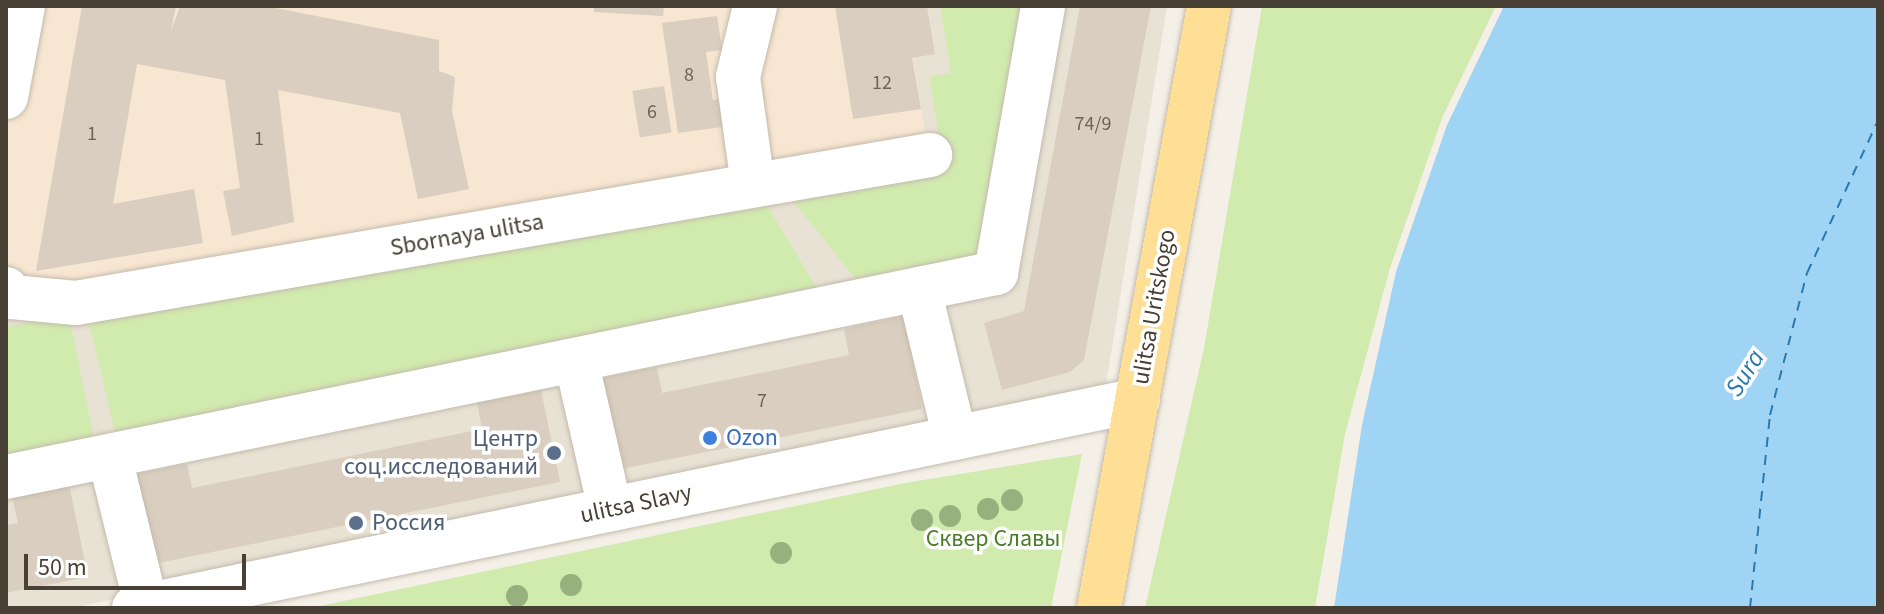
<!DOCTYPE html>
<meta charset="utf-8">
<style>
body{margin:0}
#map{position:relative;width:1884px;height:614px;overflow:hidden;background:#f4f0e7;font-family:"Source Sans 3",sans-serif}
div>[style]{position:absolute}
.residential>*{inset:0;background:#e8e2d5}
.commercial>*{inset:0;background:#f7e6d1}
.green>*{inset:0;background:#d1eaae}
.water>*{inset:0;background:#a0d4f4}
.ferry>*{height:2px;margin-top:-1px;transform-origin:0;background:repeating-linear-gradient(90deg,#287ab1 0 10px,transparent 0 18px)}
.building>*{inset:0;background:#d9cebf;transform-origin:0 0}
.roads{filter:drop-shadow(0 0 2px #c3baac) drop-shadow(0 0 2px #c3baac)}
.minor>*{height:44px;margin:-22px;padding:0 22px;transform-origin:22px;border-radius:22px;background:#fff}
.major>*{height:44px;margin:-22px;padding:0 22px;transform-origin:22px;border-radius:22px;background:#ffde95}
.trees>*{width:22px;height:22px;margin:-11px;border-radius:50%;background:#96b17d}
.dots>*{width:22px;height:22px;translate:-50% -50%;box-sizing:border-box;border:4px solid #fff;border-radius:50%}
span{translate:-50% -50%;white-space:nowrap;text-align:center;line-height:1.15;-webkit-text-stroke:7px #fff;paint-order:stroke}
.number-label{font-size:20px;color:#6c6458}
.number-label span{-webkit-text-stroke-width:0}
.street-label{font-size:24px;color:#484035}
.shop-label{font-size:24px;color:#366cbe}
.left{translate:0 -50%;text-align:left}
.service-label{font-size:24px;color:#4e5e75}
.right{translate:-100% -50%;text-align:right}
.park-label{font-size:24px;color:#497d26}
.water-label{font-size:26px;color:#287ab1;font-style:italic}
.frame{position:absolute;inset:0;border:8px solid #484035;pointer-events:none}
.scale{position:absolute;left:24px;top:554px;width:222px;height:36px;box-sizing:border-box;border:4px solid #484035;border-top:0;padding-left:10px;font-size:24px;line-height:28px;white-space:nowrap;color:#484035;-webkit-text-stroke:6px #fff;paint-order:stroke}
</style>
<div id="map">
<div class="residential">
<i style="clip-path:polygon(927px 6px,1167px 6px,1106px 385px,72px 608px,6px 608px,6px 278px,921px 109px,912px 58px)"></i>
</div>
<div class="commercial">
<i style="clip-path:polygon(6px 6px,927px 6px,935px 54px,913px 58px,926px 138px,70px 297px,6px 278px)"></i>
</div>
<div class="green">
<i style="clip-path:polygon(940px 6px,1034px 6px,989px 261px,865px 291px,786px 192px,944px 167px,929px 77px,951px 73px)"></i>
<i style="clip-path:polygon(1262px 6px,1496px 6px,1442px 118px,1390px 268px,1345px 434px,1315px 608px,1145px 608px,1204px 348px)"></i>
<i style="clip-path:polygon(761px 195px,822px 297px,118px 445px,86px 310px)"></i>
<i style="clip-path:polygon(69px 315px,94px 440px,6px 458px,6px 327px)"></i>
<i style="clip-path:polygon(1082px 454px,1051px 608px,310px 608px,905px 483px)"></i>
</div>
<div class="water">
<i style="clip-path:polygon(1504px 6px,1878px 6px,1878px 608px,1334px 608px,1362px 425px,1396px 272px,1447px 125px)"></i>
</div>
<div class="ferry">
<i style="left:1750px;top:608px;width:194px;rotate:-84.1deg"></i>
<i style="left:1770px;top:415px;width:147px;rotate:-75.4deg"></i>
<i style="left:1807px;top:273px;width:168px;rotate:-65deg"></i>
</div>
<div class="building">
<i style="clip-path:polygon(82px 6px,176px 6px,171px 31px,180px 6px,265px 6px,439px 40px,439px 71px,455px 77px,452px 111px,469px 189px,418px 199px,400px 113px,278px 90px,294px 222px,232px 236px,223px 191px,240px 188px,225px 80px,137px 64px,113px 204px,194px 189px,203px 243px,36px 271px)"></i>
<i style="clip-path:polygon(594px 6px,664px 6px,663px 16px,594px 12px)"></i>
<i style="clip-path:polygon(835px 6px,927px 6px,935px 54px,912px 58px,921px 109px,853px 119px)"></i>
<i style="clip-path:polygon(1080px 6px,1151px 6px,1084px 360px,1070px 372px,1002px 390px,984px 323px,1024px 311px)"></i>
<i style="clip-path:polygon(717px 16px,722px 50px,706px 52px,713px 100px,725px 98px,729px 126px,678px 133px,662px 23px)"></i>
<i style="left:664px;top:86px;width:47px;height:32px;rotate:81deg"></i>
<i style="clip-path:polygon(904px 316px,922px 409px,616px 470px,598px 379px,657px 367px,662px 393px,849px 355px,844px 329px)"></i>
<i style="clip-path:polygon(541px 390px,560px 482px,153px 564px,135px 474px,187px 464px,192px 488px,482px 429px,477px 403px)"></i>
<i style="clip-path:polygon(69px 484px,88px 577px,6px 593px,6px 525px,18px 523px,12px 496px)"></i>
</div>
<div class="roads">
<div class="minor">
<i style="left:6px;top:97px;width:93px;rotate:-79.4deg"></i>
<i style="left:753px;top:185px;width:109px;rotate:-97.9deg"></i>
<i style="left:738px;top:77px;width:73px;rotate:-76.5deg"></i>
<i style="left:6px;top:289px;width:10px;rotate:53deg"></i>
<i style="left:12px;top:297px;width:64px;rotate:5.4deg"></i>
<i style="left:76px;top:303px;width:867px;rotate:-9.83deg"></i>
<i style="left:919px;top:289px;width:153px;rotate:76.4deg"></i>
<i style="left:576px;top:360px;width:153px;rotate:77.1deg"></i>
<i style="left:110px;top:458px;width:151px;rotate:76.2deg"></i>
<i style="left:6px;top:477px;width:1011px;rotate:-11.64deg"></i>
<i style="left:996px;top:273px;width:271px;rotate:-80deg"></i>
<i style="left:134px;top:608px;width:1025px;rotate:-11.7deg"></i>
</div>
<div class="major">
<i style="left:1099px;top:608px;width:612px;rotate:-79.64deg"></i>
</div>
</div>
<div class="trees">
<i style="left:1012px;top:500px"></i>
<i style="left:988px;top:509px"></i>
<i style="left:950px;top:516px"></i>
<i style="left:922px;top:520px"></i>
<i style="left:781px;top:553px"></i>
<i style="left:571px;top:585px"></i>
<i style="left:517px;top:596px"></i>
</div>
<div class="dots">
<i style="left:710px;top:438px;background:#3f7fe0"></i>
<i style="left:554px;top:453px;background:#5c6f8a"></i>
<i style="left:356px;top:523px;background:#5c6f8a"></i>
</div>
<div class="number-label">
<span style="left:689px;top:75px">8</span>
<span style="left:882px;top:83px">12</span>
<span style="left:652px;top:112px">6</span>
<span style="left:1093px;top:124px">74/9</span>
<span style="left:92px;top:134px">1</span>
<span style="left:259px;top:139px">1</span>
<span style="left:762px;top:401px">7</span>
</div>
<div class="street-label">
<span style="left:467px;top:235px;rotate:-10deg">Sbornaya ulitsa</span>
<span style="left:1154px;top:307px;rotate:-80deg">ulitsa Uritskogo</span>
<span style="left:636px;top:504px;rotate:-12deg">ulitsa Slavy</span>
</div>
<div class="shop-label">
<span class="left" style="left:726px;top:438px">Ozon</span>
</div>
<div class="service-label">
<span class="right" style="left:538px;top:453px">Центр<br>соц.исследований</span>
<span class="left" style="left:372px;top:523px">Россия</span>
</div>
<div class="park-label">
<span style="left:993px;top:539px">Сквер Славы</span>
</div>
<div class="water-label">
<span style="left:1745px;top:373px;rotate:-58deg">Sura</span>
</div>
<div class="frame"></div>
<div class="scale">50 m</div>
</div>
